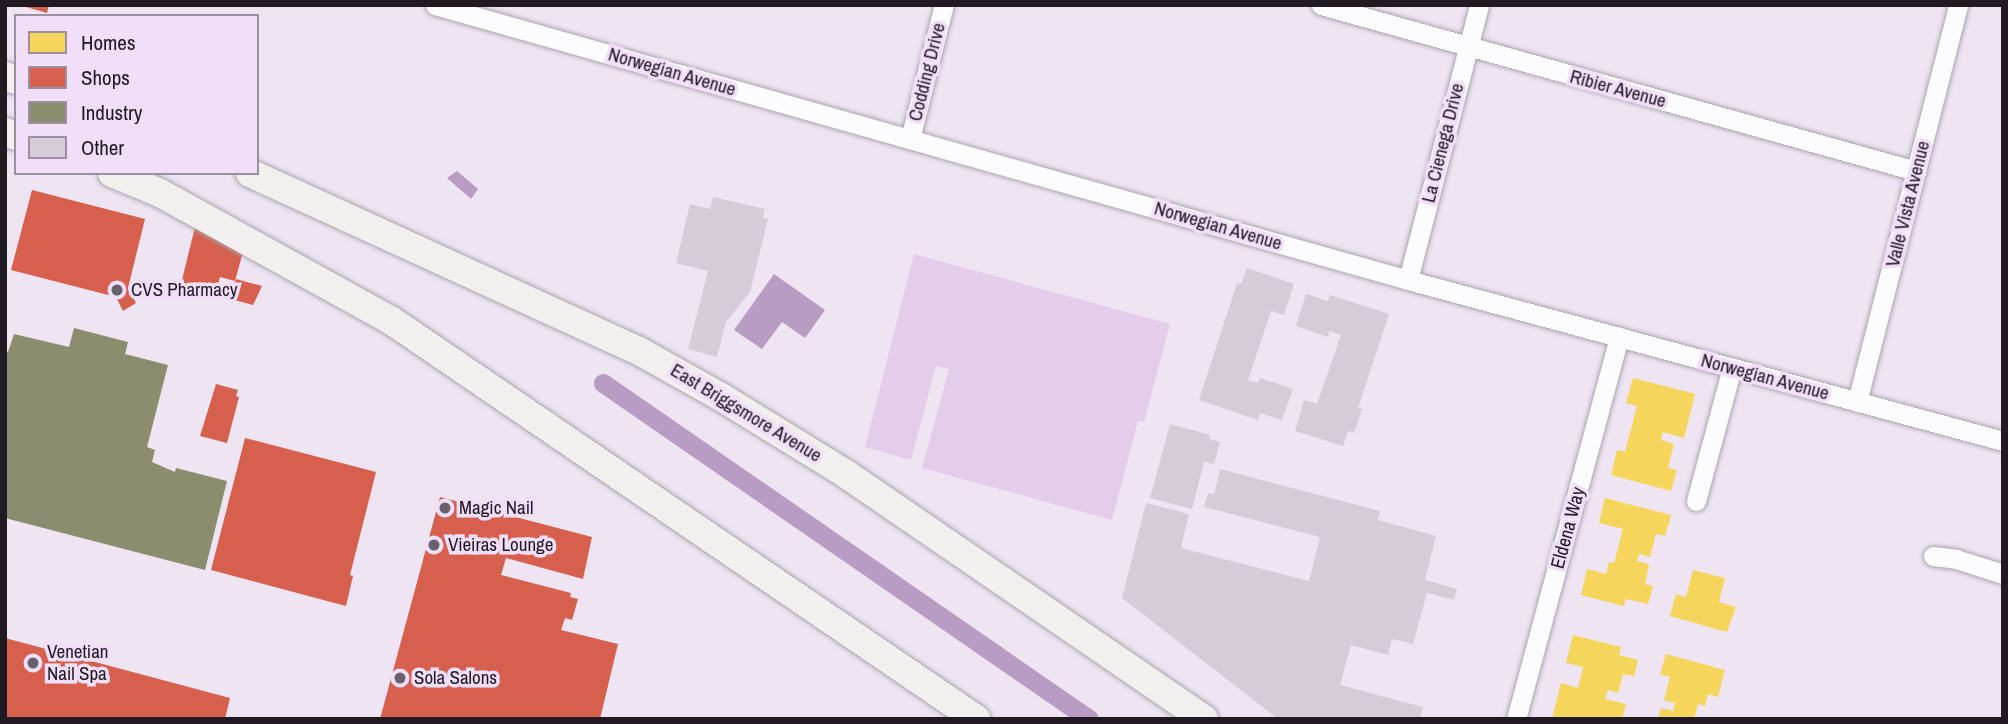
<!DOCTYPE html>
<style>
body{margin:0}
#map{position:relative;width:2008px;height:724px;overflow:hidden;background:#eee4f2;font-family:"Archivo Narrow",sans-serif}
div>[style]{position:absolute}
.green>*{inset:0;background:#e3cdeb}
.water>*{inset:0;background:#b99cc3}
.homes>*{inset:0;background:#f6d55c}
.shops>*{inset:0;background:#d6604d}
.industry>*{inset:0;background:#8c8c6e}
.canal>*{height:19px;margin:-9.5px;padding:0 9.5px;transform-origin:9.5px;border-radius:9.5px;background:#b99cc3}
.building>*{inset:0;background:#d5ccd7}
.roads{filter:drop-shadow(0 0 2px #aba4af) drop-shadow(0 0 2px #aba4af)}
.minor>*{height:19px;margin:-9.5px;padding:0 9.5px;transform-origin:9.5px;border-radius:9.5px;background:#fcfbfd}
.secondary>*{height:28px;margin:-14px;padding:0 14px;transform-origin:14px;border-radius:14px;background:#f2efee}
.dots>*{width:19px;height:19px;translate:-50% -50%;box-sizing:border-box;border:4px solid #f1def8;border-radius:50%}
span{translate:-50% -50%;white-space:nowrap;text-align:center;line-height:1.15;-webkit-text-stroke:7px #f1def8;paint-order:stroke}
.street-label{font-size:19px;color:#201922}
.poi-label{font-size:19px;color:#201922}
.left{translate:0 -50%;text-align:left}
.frame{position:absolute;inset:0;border:7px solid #201922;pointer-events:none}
.legend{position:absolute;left:14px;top:14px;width:245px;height:161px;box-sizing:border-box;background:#f1def8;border:2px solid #9d8fa2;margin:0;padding:9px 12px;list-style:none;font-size:21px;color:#201922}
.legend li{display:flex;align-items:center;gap:14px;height:35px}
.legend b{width:35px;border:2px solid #9d8fa2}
</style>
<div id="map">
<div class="green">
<i style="clip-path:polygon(914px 254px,1170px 324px,1144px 422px,1138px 421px,1112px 520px,922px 468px,949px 369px,936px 366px,911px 460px,865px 447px)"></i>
</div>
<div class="water">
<i style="clip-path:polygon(457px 171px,478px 189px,471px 199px,447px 178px)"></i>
<i style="clip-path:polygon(774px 274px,825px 310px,805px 338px,782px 322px,762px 349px,734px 330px)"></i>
</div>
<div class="homes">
<i style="clip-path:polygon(1633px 378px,1695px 394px,1684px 438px,1663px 432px,1661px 440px,1674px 444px,1668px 468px,1677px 470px,1671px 491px,1611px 475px,1617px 450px,1625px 452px,1637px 406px,1626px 403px)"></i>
<i style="clip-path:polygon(1605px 498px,1671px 515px,1665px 536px,1656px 534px,1650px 557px,1639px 554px,1637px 561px,1649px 564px,1645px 584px,1653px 586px,1648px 604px,1626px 599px,1624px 606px,1581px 595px,1587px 569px,1606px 574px,1609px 562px,1614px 563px,1623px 529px,1599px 523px)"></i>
<i style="clip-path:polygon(1693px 570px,1725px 578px,1719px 602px,1736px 607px,1727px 632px,1670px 616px,1676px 594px,1686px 597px)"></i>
<i style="clip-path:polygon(1573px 635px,1621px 647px,1619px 655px,1638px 660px,1634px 676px,1623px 674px,1618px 693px,1608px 690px,1605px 699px,1626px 704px,1622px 719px,1552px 719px,1561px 683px,1578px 688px,1583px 667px,1566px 663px)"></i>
<i style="clip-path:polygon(1666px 654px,1725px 670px,1718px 697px,1708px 694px,1705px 706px,1698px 704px,1694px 719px,1658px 719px,1661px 708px,1673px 711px,1675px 703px,1664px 700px,1670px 677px,1660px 674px)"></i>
</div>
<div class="shops">
<i style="clip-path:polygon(19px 5px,49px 5px,47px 13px)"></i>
<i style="clip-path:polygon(32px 190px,145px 219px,128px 288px,136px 303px,123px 311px,116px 297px,11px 270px)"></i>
<i style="clip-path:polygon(195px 227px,243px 252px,235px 281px,220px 277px,215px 296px,180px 288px)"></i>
<i style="clip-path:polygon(236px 279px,262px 286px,253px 305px,231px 299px)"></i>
<i style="clip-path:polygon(216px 384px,238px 390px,236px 396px,239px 397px,227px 443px,200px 436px)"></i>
<i style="clip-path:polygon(245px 438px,376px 472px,350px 575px,353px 576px,346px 606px,211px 570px)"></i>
<i style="clip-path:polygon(440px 497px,592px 537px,583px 579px,506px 558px,501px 575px,571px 593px,570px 597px,578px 599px,572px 620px,565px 618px,561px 630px,618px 644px,600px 719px,380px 719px)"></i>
<i style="clip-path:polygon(5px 638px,230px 698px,225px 719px,5px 719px)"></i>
</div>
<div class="industry">
<i style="clip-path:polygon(74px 328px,128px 342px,125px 354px,168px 365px,147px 447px,155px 450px,152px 462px,175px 472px,176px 468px,227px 481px,205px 570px,5px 518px,5px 352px,8px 352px,14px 334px,69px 347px)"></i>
</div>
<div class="canal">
<i style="left:603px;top:383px;width:591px;rotate:34.66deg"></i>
</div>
<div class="building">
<i style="clip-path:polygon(713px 197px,765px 209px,763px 218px,768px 219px,750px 292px,726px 322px,717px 357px,688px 349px,708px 271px,676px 263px,690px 204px,710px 209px)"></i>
<i style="clip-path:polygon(1247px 268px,1294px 284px,1284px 315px,1271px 311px,1248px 380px,1258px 383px,1260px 378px,1293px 389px,1282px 420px,1260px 413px,1258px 420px,1199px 400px,1237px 283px,1241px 284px)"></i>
<i style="clip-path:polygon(1306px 294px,1328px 301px,1330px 295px,1389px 314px,1358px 408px,1362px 409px,1354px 433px,1348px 431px,1343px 446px,1295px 431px,1304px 400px,1317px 404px,1341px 335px,1329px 331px,1328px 337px,1296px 326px)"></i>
<i style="clip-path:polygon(1170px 424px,1210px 435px,1209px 439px,1220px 442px,1214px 464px,1204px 462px,1192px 509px,1150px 498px)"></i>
<i style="clip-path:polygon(1220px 469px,1380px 511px,1378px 520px,1436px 536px,1425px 580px,1457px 589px,1454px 600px,1427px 593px,1413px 644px,1392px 639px,1388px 655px,1351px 645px,1340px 685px,1423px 707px,1420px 719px,1278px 719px,1122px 598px,1146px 503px,1189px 514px,1181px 548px,1309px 581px,1320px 537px,1204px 507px,1208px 493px,1214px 494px)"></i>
</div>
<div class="roads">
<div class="minor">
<i style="left:435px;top:5px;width:1011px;rotate:15.78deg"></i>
<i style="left:1408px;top:280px;width:616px;rotate:15.14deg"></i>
<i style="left:1321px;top:5px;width:618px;rotate:15.59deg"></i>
<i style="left:910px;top:139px;width:138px;rotate:-75.8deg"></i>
<i style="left:1408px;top:280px;width:284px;rotate:-75.5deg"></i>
<i style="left:1857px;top:402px;width:410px;rotate:-75.7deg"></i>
<i style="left:1696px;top:501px;width:138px;rotate:-74.9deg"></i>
<i style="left:1933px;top:556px;width:23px;rotate:7deg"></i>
<i style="left:1956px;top:559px;width:49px;rotate:17.7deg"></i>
<i style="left:1516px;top:719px;width:396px;rotate:-74.9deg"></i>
</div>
<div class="secondary">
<i style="left:5px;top:76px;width:12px;rotate:20deg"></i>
<i style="left:5px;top:132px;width:12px;rotate:20deg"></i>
<i style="left:112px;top:173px;width:52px;rotate:22.6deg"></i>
<i style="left:160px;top:193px;width:265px;rotate:28.9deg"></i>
<i style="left:392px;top:321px;width:707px;rotate:34.27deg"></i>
<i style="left:250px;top:173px;width:428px;rotate:24.6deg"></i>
<i style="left:639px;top:351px;width:94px;rotate:29.3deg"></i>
<i style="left:721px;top:397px;width:147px;rotate:31.6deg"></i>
<i style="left:846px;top:474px;width:434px;rotate:34.4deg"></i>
</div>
</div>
<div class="dots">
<i style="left:117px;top:290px;background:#68606b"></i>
<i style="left:445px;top:508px;background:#68606b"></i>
<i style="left:434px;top:545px;background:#68606b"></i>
<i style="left:33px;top:663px;background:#68606b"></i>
<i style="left:400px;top:678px;background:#68606b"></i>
</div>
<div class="street-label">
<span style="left:672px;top:72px;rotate:16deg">Norwegian Avenue</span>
<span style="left:927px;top:72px;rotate:-76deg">Codding Drive</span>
<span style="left:1618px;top:89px;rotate:15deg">Ribier Avenue</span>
<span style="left:1443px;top:143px;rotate:-76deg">La Cienega Drive</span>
<span style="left:1908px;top:204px;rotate:-76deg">Valle Vista Avenue</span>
<span style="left:1218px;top:226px;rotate:16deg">Norwegian Avenue</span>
<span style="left:1765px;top:377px;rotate:15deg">Norwegian Avenue</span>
<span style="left:746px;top:413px;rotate:31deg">East Briggsmore Avenue</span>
<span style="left:1568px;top:528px;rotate:-75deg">Eldena Way</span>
</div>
<div class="poi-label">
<span class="left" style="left:131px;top:290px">CVS Pharmacy</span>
<span class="left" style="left:459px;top:508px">Magic Nail</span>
<span class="left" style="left:448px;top:545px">Vieiras Lounge</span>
<span class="left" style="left:47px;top:663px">Venetian<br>Nail Spa</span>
<span class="left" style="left:414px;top:678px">Sola Salons</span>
</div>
<div class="frame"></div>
<ul class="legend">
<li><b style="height:19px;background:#f6d55c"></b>Homes</li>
<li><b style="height:19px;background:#d6604d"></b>Shops</li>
<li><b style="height:19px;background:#8c8c6e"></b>Industry</li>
<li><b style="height:19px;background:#d5ccd7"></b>Other</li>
</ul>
</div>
